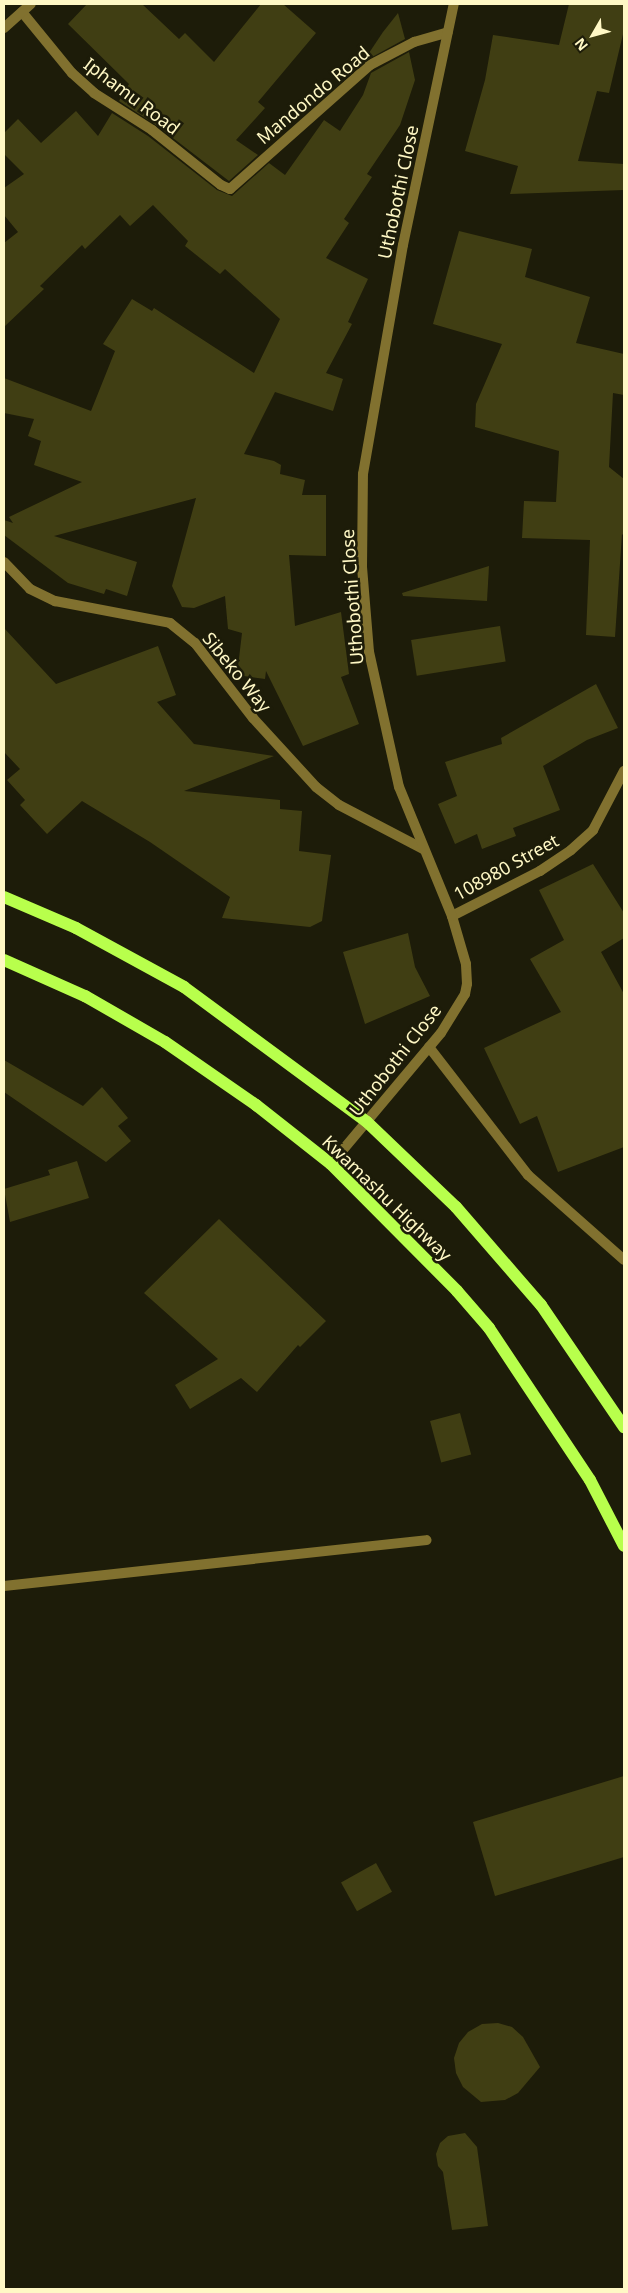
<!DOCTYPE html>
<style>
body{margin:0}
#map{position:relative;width:628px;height:2293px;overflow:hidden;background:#1d1c09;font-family:"Noto Sans",sans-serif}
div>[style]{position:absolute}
.building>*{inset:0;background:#403e13;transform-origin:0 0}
.street>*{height:10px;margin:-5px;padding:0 5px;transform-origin:5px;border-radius:5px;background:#81712f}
.primary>*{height:12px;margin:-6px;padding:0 6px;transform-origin:6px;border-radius:6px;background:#b8ff4c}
span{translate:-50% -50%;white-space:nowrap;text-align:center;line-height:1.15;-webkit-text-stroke:5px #1d1c09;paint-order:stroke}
.street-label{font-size:18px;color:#fff8c5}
.frame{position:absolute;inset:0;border:5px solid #fff8c5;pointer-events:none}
.north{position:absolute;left:568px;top:10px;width:50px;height:50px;-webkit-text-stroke:4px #1d1c09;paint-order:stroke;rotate:232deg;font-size:14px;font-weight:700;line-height:20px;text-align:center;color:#fff8c5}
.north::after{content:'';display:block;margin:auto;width:18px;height:22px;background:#fff8c5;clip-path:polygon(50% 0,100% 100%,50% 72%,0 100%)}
</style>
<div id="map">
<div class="building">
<i style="clip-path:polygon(87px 4px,142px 4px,179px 39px,185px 33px,214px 62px,261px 4px,283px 4px,316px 33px,258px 102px,265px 108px,236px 140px,258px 155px,229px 181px,156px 125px,119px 101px,129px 84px,68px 24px)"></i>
<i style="clip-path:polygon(569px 4px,624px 4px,624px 30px,609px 93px,597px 91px,578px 161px,624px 164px,624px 190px,510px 194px,518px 166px,465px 151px,485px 80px,493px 35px,559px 45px)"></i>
<i style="clip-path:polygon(398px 13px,405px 39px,363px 62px,383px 32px)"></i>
<i style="clip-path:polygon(409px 52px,415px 80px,400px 125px,367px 174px,372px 177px,344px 219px,349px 223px,326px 258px,368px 279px,348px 322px,352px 324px,326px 373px,343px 379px,333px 411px,275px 392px,244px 454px,274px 461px,281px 465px,280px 474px,305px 480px,302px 495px,326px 495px,326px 556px,289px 555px,295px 626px,341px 612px,349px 674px,341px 677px,359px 724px,303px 746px,266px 671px,265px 679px,237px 675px,242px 633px,228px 629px,225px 596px,194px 608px,182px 607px,172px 586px,196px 498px,54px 536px,137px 562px,127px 596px,106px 589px,104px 594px,68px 583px,4px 535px,4px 520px,13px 523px,9px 517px,82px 482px,34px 465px,41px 441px,28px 436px,34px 419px,4px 413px,4px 378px,91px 411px,115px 351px,103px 344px,132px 299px,152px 311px,154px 308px,254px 373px,280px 319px,225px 269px,220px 274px,185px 246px,188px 241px,153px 205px,130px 226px,120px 215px,85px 249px,82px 245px,40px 286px,44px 289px,4px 327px,4px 243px,18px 232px,4px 215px,4px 188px,24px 174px,4px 154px,4px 133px,18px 119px,41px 143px,76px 111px,98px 136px,112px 113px,148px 136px,217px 190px,232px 196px,269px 163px,285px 175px,324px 120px,340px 131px,363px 95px,371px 73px)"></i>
<i style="clip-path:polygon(459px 231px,532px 249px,525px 277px,590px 297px,576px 343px,624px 354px,624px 395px,613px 393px,609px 467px,624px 479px,624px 536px,622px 534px,615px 637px,586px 635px,590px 540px,522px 538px,524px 501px,556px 502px,559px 451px,475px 427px,476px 404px,502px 344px,433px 324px)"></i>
<i style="clip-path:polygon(489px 566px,487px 601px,403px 596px,402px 593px)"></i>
<i style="left:500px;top:626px;width:36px;height:90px;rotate:81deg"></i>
<i style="clip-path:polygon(4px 628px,56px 684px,158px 646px,176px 695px,157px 702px,194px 744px,274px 756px,184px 791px,280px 800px,280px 809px,302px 811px,299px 851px,331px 855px,322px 921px,310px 927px,222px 918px,230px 897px,150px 842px,82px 801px,47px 834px,20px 805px,25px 800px,7px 780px,20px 769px,4px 752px)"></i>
<i style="clip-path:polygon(596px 684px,618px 728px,587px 740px,543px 766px,560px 810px,513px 828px,516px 836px,482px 849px,477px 834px,455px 844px,438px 804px,457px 796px,445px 762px,502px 744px,501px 738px)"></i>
<i style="clip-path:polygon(593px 864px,624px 913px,624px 938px,601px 952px,624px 994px,624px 1147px,558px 1172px,537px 1116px,520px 1124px,484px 1048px,561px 1012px,530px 959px,564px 940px,539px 890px)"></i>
<i style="clip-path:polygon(408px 933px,415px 967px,430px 996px,365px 1024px,343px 952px)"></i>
<i style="clip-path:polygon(4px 1060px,83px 1106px,102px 1087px,128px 1118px,118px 1126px,131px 1141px,106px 1162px,4px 1092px)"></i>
<i style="clip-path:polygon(77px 1161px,89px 1198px,10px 1222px,4px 1189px,50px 1175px,48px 1170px)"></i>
<i style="clip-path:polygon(219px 1219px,326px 1321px,300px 1347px,298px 1345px,257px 1392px,241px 1378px,190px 1409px,175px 1385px,218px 1359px,144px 1293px)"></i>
<i style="left:460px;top:1413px;width:43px;height:31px;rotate:75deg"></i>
<i style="clip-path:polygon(624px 1776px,624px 1857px,495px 1896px,473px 1822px)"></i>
<i style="left:376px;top:1863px;width:33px;height:40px;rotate:61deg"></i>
<i style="clip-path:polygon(498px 2023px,512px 2027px,523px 2037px,540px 2067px,518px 2093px,505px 2100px,481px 2102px,463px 2087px,456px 2073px,454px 2058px,459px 2043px,468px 2032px,482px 2024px)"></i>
<i style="clip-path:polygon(465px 2133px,477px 2147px,488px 2226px,452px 2230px,443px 2172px,438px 2166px,436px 2154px,440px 2143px,448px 2136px)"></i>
</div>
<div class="street">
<i style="left:22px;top:12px;width:79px;rotate:50.7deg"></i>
<i style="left:72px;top:73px;width:30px;rotate:42deg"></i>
<i style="left:94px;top:93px;width:69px;rotate:32.5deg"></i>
<i style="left:152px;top:130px;width:88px;rotate:38.6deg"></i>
<i style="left:221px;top:185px;width:10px;rotate:24deg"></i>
<i style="left:230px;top:189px;width:187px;rotate:-41.5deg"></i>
<i style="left:370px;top:65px;width:50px;rotate:-27.6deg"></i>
<i style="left:414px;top:42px;width:35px;rotate:-16deg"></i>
<i style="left:4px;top:28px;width:36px;rotate:-42deg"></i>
<i style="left:4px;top:562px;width:37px;rotate:46deg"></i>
<i style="left:30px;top:589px;width:28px;rotate:26deg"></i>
<i style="left:55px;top:601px;width:117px;rotate:10.8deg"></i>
<i style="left:170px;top:623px;width:32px;rotate:39deg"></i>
<i style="left:195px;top:643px;width:95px;rotate:52.3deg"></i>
<i style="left:253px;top:718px;width:93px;rotate:47.6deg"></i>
<i style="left:316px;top:787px;width:29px;rotate:38deg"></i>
<i style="left:339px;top:805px;width:95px;rotate:27.6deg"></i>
<i style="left:452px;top:916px;width:99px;rotate:-27.1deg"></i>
<i style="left:540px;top:871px;width:37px;rotate:-34deg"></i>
<i style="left:571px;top:850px;width:30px;rotate:-42deg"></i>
<i style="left:593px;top:830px;width:67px;rotate:-62.3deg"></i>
<i style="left:429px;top:1047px;width:162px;rotate:52.3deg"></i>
<i style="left:528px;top:1175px;width:128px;rotate:41.5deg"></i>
<i style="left:331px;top:1164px;width:171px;rotate:-50deg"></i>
<i style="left:441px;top:1033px;width:46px;rotate:-58.4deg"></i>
<i style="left:465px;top:994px;width:10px;rotate:-79deg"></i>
<i style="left:467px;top:984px;width:20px;rotate:-93deg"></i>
<i style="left:466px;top:964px;width:50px;rotate:-106.3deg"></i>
<i style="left:452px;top:916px;width:139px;rotate:-112.3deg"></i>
<i style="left:399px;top:787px;width:138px;rotate:-102.5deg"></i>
<i style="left:369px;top:652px;width:86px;rotate:-94.7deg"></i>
<i style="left:362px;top:566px;width:92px;rotate:-89.4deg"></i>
<i style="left:363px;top:474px;width:232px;rotate:-80.1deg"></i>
<i style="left:403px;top:245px;width:246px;rotate:-78.1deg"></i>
<i style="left:4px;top:1586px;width:425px;rotate:-6.2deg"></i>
</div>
<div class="primary">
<i style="left:4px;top:897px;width:78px;rotate:23.3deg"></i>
<i style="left:76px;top:928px;width:123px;rotate:28.6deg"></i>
<i style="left:184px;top:987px;width:227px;rotate:36.4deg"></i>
<i style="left:367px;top:1122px;width:123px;rotate:43.7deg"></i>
<i style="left:456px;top:1207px;width:130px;rotate:49.1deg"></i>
<i style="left:541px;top:1305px;width:148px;rotate:55.8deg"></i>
<i style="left:4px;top:960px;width:89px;rotate:24deg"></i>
<i style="left:85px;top:996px;width:92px;rotate:29.9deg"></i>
<i style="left:165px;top:1042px;width:111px;rotate:34.7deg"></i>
<i style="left:256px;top:1105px;width:95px;rotate:38.2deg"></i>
<i style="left:331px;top:1164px;width:179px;rotate:45.2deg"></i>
<i style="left:457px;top:1291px;width:49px;rotate:49.1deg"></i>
<i style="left:489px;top:1328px;width:182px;rotate:56.4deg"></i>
<i style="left:590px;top:1480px;width:74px;rotate:62.7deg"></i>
</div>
<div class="street-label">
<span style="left:313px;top:95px;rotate:-40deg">Mandondo Road</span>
<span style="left:132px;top:96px;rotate:37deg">Iphamu Road</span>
<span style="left:398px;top:192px;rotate:-78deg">Uthobothi Close</span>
<span style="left:352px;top:597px;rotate:-94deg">Uthobothi Close</span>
<span style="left:237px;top:672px;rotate:51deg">Sibeko Way</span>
<span style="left:506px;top:867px;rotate:-29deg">108980 Street</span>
<span style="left:395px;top:1060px;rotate:-52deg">Uthobothi Close</span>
<span style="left:387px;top:1198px;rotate:44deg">Kwamashu Highway</span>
</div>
<div class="frame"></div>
<div class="north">N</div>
</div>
